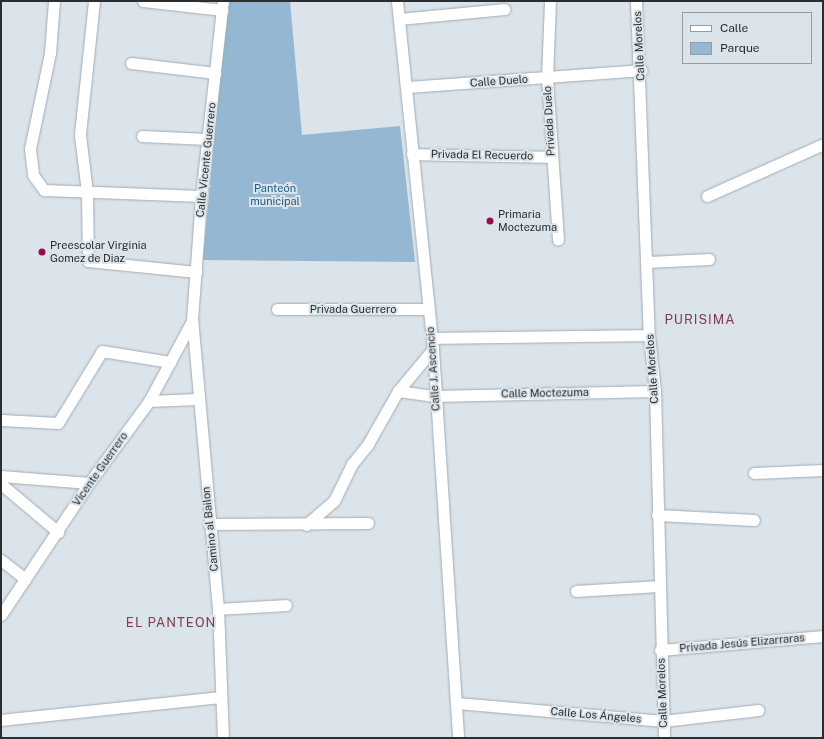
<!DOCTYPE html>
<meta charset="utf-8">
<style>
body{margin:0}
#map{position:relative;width:824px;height:739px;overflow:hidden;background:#dbe4ea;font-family:"Public Sans",sans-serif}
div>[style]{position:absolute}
.green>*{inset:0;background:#95b7d1}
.roads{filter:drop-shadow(0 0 1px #a3abb1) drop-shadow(0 0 1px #a3abb1)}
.street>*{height:11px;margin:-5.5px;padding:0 5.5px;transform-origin:5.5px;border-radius:5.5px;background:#fff}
.dots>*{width:11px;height:11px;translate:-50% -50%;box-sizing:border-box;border:2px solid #dbe4ea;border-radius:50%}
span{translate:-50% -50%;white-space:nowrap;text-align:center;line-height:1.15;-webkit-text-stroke:4px #dbe4ea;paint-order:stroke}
.street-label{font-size:11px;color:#2b2e31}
.park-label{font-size:11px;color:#1e5d84}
.poi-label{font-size:11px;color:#2b2e31}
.left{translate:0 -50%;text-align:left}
.quarter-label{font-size:13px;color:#823a4e;letter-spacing:1px}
.frame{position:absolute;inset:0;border:2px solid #2b2e31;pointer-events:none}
.legend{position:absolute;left:682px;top:12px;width:130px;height:52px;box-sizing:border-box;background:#dbe4ea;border:1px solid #959ba0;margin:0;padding:5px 7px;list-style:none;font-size:12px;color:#2b2e31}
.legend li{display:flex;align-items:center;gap:8px;height:20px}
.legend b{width:20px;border:1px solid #959ba0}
</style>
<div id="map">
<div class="green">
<i style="clip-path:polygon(227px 1px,290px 1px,302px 135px,400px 126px,415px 262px,203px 260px)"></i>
</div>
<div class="roads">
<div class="street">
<i style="left:54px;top:1px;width:52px;rotate:94.4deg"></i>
<i style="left:50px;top:53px;width:98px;rotate:101.8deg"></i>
<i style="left:30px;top:149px;width:26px;rotate:83deg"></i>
<i style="left:33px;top:175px;width:19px;rotate:54deg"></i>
<i style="left:44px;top:190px;width:157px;rotate:2.2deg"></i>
<i style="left:94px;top:1px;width:135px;rotate:96deg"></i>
<i style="left:80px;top:135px;width:57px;rotate:83deg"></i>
<i style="left:87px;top:192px;width:69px;rotate:89.2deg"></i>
<i style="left:88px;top:261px;width:109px;rotate:5.8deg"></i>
<i style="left:143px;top:1px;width:80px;rotate:6.5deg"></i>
<i style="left:397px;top:1px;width:350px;rotate:84.1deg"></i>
<i style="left:433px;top:349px;width:390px;rotate:86.3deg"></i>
<i style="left:550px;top:1px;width:77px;rotate:92.2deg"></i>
<i style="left:547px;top:78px;width:162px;rotate:86.1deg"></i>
<i style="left:636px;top:1px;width:334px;rotate:87.8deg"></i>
<i style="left:649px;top:335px;width:56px;rotate:83.9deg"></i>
<i style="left:655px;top:391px;width:347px;rotate:88.5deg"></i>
<i style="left:399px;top:19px;width:106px;rotate:-5.4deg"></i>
<i style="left:131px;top:63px;width:85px;rotate:6.8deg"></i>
<i style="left:406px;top:87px;width:236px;rotate:-4.1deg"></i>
<i style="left:142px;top:136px;width:65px;rotate:2.6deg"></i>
<i style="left:412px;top:154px;width:139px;rotate:1.2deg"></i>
<i style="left:707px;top:196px;width:127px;rotate:-24.1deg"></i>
<i style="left:648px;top:262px;width:61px;rotate:-2.8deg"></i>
<i style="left:277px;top:309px;width:152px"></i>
<i style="left:432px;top:338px;width:217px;rotate:-0.8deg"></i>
<i style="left:398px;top:391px;width:37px;rotate:8deg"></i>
<i style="left:435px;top:396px;width:220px;rotate:-1.3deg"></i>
<i style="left:149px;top:401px;width:48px;rotate:-2.4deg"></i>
<i style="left:1px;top:420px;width:57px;rotate:3deg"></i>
<i style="left:58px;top:423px;width:84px;rotate:-58.6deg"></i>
<i style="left:102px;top:351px;width:69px;rotate:9.2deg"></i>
<i style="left:754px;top:473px;width:69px;rotate:-2.5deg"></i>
<i style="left:1px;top:476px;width:88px;rotate:4.5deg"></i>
<i style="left:1px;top:484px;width:75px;rotate:40.1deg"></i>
<i style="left:657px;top:515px;width:97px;rotate:3deg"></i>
<i style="left:209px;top:524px;width:159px;rotate:-0.4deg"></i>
<i style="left:306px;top:525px;width:37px;rotate:-41deg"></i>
<i style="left:334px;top:501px;width:41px;rotate:-64.1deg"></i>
<i style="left:352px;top:464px;width:26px;rotate:-51deg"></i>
<i style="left:368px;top:444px;width:61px;rotate:-60.5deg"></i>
<i style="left:398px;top:391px;width:55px;rotate:-50.2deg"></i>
<i style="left:1px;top:560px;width:31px;rotate:38deg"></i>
<i style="left:576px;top:591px;width:82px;rotate:-3.5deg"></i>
<i style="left:218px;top:609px;width:68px;rotate:-3.4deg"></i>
<i style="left:1px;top:615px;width:159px;rotate:-56.3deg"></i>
<i style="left:89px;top:483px;width:102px;rotate:-53.8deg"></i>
<i style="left:149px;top:401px;width:91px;rotate:-61.7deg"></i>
<i style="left:660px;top:650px;width:164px;rotate:-4.9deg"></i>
<i style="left:457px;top:703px;width:207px;rotate:5deg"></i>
<i style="left:663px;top:721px;width:96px;rotate:-6.6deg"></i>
<i style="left:1px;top:720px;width:220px;rotate:-6deg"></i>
<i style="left:223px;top:738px;width:129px;rotate:-92.2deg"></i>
<i style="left:218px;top:609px;width:290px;rotate:-95.1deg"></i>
<i style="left:192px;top:320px;width:124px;rotate:-85.8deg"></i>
<i style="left:201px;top:196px;width:196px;rotate:-83.6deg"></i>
</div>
</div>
<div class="dots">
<i style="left:490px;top:221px;background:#a1084b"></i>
<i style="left:42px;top:252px;background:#a1084b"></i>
</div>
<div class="street-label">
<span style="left:639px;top:46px;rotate:-93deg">Calle Morelos</span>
<span style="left:499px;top:81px;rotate:-4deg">Calle Duelo</span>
<span style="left:549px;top:121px;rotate:-93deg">Privada Duelo</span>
<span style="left:482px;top:155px;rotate:1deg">Privada El Recuerdo</span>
<span style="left:206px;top:160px;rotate:-84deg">Calle Vicente Guerrero</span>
<span style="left:353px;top:309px">Privada Guerrero</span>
<span style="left:433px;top:369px;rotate:-94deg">Calle J. Ascencio</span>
<span style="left:652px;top:369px;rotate:-94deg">Calle Morelos</span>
<span style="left:545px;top:393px;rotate:-1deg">Calle Moctezuma</span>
<span style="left:100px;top:469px;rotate:-55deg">Vicente Guerrero</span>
<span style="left:210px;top:529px;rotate:-96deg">Camino al Bailon</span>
<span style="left:742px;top:643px;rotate:-5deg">Privada Jesús Elizarraras</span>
<span style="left:662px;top:693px;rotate:-92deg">Calle Morelos</span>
<span style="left:596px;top:715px;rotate:5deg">Calle Los Ángeles</span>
</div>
<div class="park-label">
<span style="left:275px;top:195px">Panteón<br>municipal</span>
</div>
<div class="poi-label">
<span class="left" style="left:498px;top:221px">Primaria<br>Moctezuma</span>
<span class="left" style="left:50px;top:252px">Preescolar Virginia<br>Gomez de Diaz</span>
</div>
<div class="quarter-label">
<span style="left:700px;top:320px">PURISIMA</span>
<span style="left:171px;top:623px">EL PANTEON</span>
</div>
<div class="frame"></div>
<ul class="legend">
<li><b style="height:5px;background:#fff"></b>Calle</li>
<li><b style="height:11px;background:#95b7d1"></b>Parque</li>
</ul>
</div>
